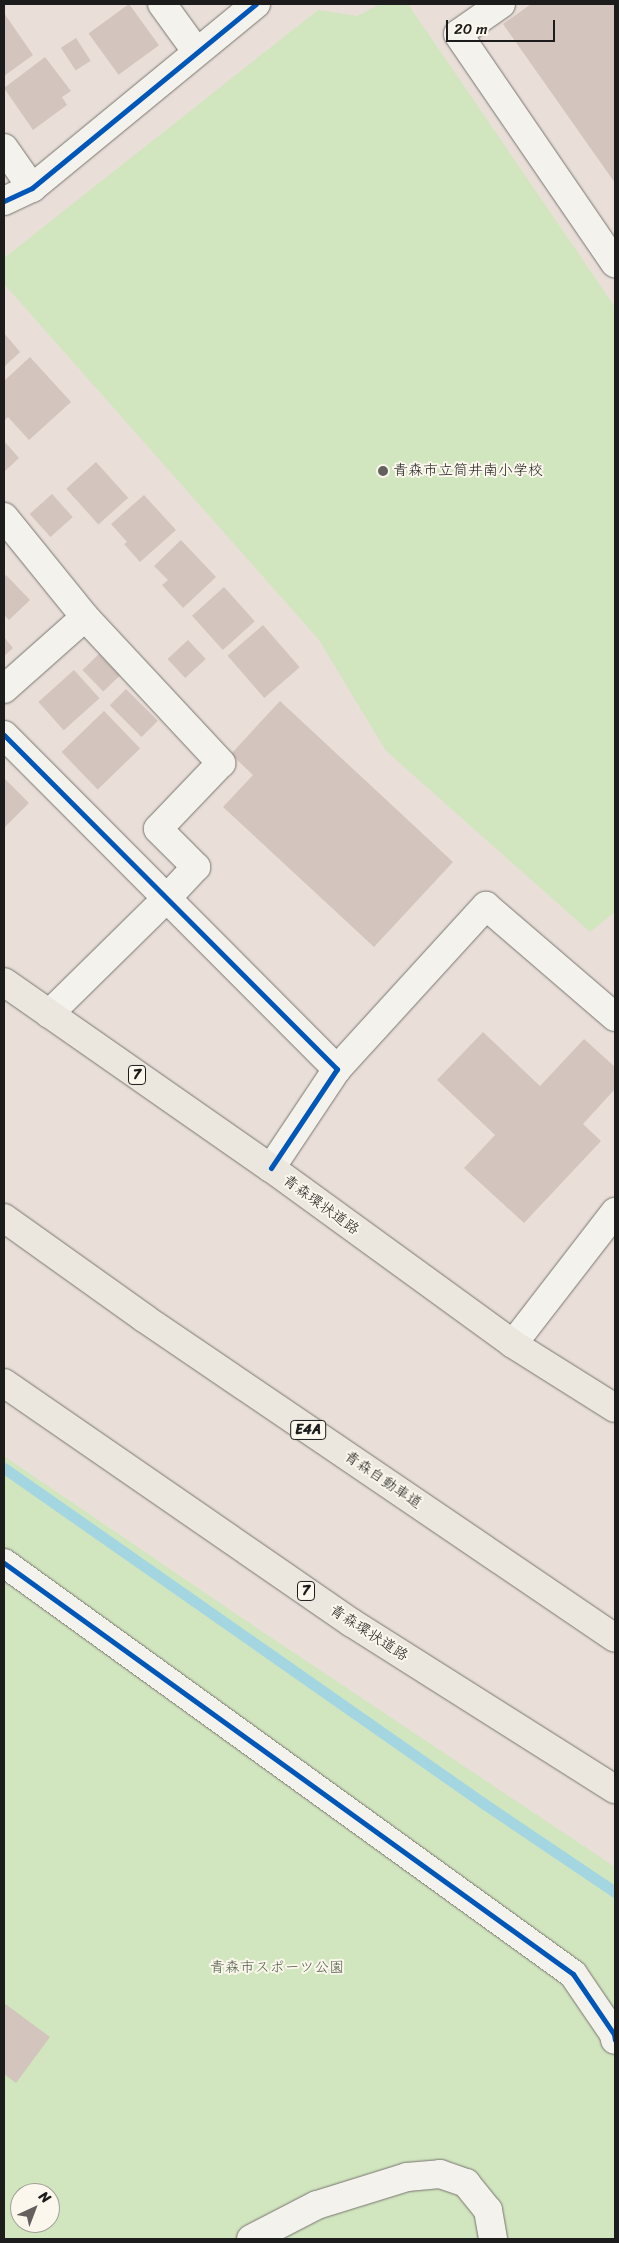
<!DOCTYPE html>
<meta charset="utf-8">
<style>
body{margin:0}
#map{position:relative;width:619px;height:2243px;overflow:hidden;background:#e9dfd8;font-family:Sriracha,"Klee One",sans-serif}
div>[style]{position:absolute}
.green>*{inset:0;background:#d1e6be}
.stream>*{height:11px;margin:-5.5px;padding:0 5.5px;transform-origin:5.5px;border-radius:5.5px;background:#a4d6e2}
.building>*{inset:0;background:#d3c4bd;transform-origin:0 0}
.roads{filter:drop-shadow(0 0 1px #787471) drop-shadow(0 0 1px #787471)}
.minor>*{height:28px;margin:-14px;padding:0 14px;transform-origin:14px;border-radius:14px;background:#f4f2ed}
.highway>*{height:28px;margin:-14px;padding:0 14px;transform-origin:14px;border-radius:14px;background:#ece7de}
.cycleway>*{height:5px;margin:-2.5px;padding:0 2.5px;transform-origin:2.5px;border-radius:2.5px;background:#0057b8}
.dots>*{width:14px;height:14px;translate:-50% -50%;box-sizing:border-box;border:2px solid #fbf7ec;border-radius:50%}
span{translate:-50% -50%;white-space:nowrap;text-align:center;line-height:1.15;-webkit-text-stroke:4px #fbf7ec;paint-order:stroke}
.shield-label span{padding:1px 4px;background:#fbf7ec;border:1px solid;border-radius:4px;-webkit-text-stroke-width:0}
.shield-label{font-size:14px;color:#1c1c1c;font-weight:700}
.poi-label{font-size:15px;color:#1c1c1c}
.left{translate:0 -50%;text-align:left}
.street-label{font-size:15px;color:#1c1c1c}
.park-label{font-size:15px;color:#4d5a46}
.frame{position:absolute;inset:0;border:5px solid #1c1c1c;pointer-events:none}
.north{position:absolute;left:10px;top:2183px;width:50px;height:50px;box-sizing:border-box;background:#fbf7ec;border:1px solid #a29f99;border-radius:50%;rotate:43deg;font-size:14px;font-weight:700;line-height:20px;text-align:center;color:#1c1c1c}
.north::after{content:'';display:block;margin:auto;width:18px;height:22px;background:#64605e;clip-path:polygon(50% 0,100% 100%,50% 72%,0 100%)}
.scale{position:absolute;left:446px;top:20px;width:109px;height:22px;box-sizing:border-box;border:2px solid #1c1c1c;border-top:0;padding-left:6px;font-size:15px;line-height:18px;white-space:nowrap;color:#1c1c1c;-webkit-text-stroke:4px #fbf7ec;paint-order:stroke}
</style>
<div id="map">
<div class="green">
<i style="clip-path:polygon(381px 4px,408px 4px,615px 307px,615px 912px,590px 932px,386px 751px,319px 640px,4px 284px,4px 258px,318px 10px,357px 16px)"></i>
<i style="clip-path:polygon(evenodd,4px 1456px,239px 1616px,615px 1867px,615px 2239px,4px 2239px,4px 1456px,20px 2193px,50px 2193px,50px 2223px,20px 2223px,20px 2193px)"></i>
</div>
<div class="stream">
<i style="left:4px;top:1468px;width:585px;rotate:34.97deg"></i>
<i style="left:483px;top:1803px;width:159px;rotate:34deg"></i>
</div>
<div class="building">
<i style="left:129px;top:4px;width:51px;height:50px;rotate:54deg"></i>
<i style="clip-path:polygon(531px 4px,615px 4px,615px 183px,503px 24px)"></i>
<i style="clip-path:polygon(4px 13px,33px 55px,4px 76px)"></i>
<i style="left:76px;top:38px;width:27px;height:18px;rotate:57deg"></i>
<i style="clip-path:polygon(45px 57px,71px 91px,62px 97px,67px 105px,33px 130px,4px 88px)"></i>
<i style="clip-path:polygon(4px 333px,20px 352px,4px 367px)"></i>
<i style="clip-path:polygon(30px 357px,71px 402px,29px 440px,8px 417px,4px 421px,4px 381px)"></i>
<i style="clip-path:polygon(4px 441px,19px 458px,5px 471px,4px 470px)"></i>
<i style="left:96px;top:462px;width:48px;height:40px;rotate:48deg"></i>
<i style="left:52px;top:494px;width:31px;height:30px;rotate:48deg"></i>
<i style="clip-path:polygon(144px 495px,176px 530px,140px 562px,124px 544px,127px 542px,111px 524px)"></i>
<i style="clip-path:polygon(181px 540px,216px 577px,183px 608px,162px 585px,168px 580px,154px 566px)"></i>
<i style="clip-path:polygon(6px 575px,30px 600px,9px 620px,4px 615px,4px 577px)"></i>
<i style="left:224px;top:587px;width:46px;height:43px;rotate:48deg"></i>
<i style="left:263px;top:625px;width:56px;height:47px;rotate:49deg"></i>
<i style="clip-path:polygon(4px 637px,13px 648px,4px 656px)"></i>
<i style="left:188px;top:640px;width:26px;height:28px;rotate:47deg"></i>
<i style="left:99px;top:654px;width:30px;height:23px;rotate:46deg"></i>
<i style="left:74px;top:670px;width:38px;height:48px;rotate:48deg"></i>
<i style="left:126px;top:689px;width:45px;height:23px;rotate:45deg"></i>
<i style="clip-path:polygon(280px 701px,453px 862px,374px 947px,223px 807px,253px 775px,231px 754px)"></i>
<i style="left:104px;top:711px;width:52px;height:59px;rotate:46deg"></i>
<i style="clip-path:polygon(4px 778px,29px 803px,4px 828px)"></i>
<i style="clip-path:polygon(483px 1032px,540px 1086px,584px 1039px,615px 1067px,615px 1089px,583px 1124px,601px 1141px,524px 1223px,464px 1168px,495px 1135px,437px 1080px)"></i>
<i style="clip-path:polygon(4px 2003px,50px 2037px,16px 2083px,4px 2074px)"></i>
</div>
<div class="roads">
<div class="minor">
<i style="left:162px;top:4px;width:58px;rotate:54.1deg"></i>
<i style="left:501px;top:4px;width:52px;rotate:145.1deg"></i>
<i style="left:458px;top:34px;width:278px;rotate:55.6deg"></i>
<i style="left:4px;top:148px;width:49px;rotate:55deg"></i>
<i style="left:4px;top:201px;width:31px;rotate:-25deg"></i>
<i style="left:32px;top:188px;width:290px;rotate:-39.4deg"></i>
<i style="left:4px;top:517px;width:129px;rotate:51deg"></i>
<i style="left:85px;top:617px;width:200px;rotate:47deg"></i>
<i style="left:221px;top:763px;width:91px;rotate:133.7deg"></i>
<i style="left:158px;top:829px;width:54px;rotate:45deg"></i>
<i style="left:196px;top:867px;width:44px;rotate:133.2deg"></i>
<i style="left:166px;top:899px;width:164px;rotate:135.5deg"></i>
<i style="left:4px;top:689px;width:108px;rotate:-41.6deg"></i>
<i style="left:4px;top:735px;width:472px;rotate:45.1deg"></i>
<i style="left:337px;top:1069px;width:119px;rotate:123.7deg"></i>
<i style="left:337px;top:1069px;width:221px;rotate:-47.6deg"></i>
<i style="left:486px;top:906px;width:170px;rotate:40.7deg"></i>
<i style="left:513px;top:1344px;width:167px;rotate:-52.3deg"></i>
<i style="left:4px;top:1563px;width:702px;rotate:35.84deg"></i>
<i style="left:573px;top:1974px;width:73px;rotate:55.7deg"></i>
<i style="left:614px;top:2034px;width:6px;rotate:81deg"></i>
<i style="left:251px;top:2239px;width:74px;rotate:-27.3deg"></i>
<i style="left:317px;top:2205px;width:94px;rotate:-17.3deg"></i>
<i style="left:407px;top:2177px;width:33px;rotate:-5deg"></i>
<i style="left:440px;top:2174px;width:28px;rotate:19deg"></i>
<i style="left:466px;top:2183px;width:35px;rotate:51deg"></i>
<i style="left:488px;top:2210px;width:29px;rotate:80deg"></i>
</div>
<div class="highway">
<i style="left:4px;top:982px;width:325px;rotate:34.9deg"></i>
<i style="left:271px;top:1168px;width:299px;rotate:36deg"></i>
<i style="left:513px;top:1344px;width:120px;rotate:32.1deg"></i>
<i style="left:4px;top:1218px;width:172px;rotate:35.5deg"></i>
<i style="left:144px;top:1318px;width:569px;rotate:34.19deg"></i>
<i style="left:4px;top:1383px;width:423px;rotate:34.6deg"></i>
<i style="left:352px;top:1623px;width:311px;rotate:32.3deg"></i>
</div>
</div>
<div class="cycleway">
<i style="left:4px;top:201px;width:31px;rotate:-25deg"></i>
<i style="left:32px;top:188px;width:290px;rotate:-39.4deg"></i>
<i style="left:4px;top:735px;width:472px;rotate:45.1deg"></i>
<i style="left:337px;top:1069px;width:119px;rotate:123.7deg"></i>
<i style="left:4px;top:1563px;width:702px;rotate:35.84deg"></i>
<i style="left:573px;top:1974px;width:73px;rotate:55.7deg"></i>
<i style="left:614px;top:2034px;width:6px;rotate:81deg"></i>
</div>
<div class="dots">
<i style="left:383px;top:471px;background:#64605e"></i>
</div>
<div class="shield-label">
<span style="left:137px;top:1075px">7</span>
<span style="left:308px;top:1430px">E4A</span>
<span style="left:306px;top:1591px">7</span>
</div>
<div class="poi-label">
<span class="left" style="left:393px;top:471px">青森市立筒井南小学校</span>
</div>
<div class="street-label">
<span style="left:321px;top:1205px;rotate:36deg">青森環状道路</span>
<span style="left:383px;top:1480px;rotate:34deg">青森自動車道</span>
<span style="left:369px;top:1633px;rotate:33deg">青森環状道路</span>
</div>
<div class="park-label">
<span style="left:277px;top:1968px">青森市スポーツ公園</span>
</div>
<div class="frame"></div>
<div class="north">N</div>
<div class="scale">20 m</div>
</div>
